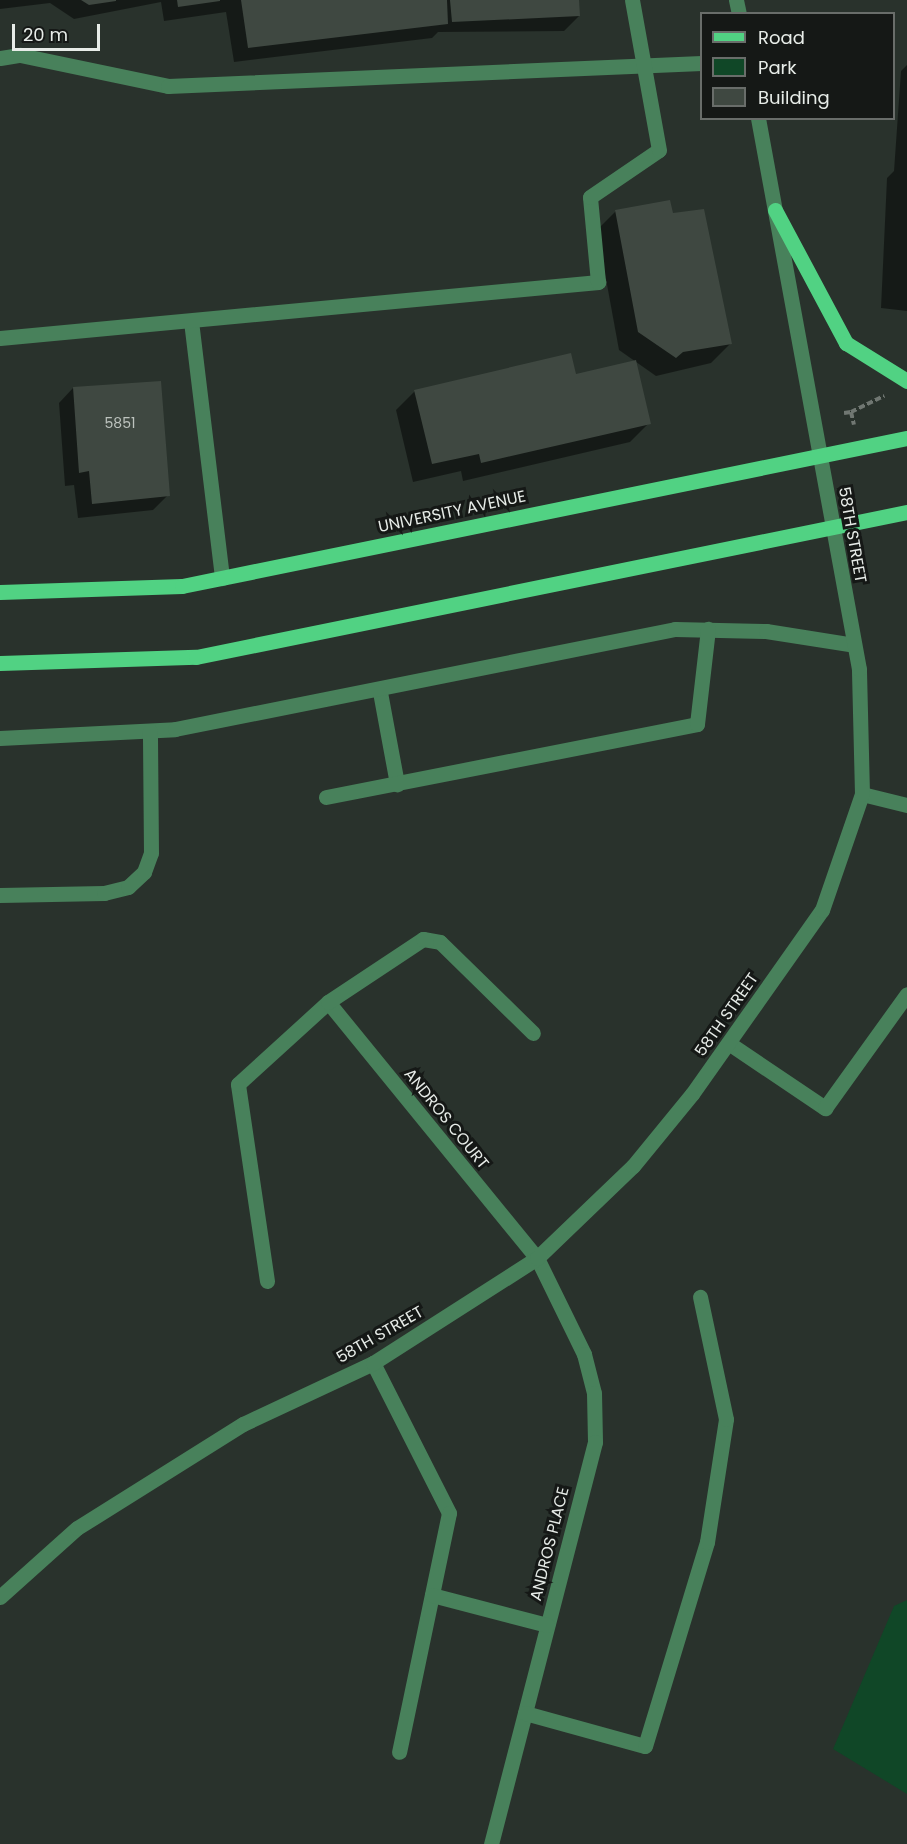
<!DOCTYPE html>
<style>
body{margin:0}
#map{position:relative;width:907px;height:1844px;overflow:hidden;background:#29322c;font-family:Poppins,sans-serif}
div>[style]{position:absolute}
.green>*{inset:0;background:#104727}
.shadow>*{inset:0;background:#0007}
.building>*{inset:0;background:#3f4841}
.path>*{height:4px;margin-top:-2px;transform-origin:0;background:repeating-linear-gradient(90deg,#707772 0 6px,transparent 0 9px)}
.minor>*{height:15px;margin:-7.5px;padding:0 7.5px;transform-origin:7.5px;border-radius:7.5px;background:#48815b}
.major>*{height:15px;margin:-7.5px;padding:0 7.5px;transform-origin:7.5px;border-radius:7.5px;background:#51d283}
span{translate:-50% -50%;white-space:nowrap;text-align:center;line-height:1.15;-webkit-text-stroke:6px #151816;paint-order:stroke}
.number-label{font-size:14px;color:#bdc3be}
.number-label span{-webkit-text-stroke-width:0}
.street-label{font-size:16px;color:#e7ece8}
.legend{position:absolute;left:700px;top:12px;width:195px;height:108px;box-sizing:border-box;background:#151816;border:2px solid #696d6a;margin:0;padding:8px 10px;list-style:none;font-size:18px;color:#e7ece8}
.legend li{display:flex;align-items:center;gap:12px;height:30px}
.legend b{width:30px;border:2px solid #696d6a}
.scale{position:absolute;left:12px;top:24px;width:88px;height:27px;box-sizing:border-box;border:3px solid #e7ece8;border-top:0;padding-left:8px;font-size:18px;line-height:21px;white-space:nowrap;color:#e7ece8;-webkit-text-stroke:4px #151816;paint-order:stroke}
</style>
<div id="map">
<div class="green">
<i style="clip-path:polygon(907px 1600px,907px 1794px,833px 1749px,894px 1606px)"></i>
</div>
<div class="shadow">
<i style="clip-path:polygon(0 0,578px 0,579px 16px,564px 31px,438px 32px,432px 38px,234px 62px,226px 12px,164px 21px,161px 2px,74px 19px,50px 3px,0 9px)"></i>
<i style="clip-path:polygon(907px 65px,907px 311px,881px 308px,887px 178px,894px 171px,901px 71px)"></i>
<i style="clip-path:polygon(616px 211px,730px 344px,711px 363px,656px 376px,619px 350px,597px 230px)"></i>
<i style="clip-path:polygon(575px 376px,649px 423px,630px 442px,463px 481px,461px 471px,413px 482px,396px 410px,415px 391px)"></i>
<i style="clip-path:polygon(73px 388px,168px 495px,153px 510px,78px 518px,74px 485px,65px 486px,59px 403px)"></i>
</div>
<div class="building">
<i style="clip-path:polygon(81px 0,116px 0,116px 1px,89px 5px)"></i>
<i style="clip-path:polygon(177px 0,220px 0,220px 1px,178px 7px)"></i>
<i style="clip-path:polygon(241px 0,447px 0,448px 24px,248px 48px)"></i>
<i style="clip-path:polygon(450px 0,579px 0,580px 16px,452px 22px)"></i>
<i style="clip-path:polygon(670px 200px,673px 213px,704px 209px,732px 344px,683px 352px,676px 358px,638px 332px,615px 210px)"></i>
<i style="clip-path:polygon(571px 353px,576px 374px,636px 360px,651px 424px,481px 463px,479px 454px,432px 464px,414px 390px)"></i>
<i style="clip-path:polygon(161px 381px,170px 496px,92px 504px,89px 471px,79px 473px,73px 387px)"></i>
</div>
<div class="path">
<i style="left:851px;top:412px;width:37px;rotate:-26deg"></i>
<i style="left:844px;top:413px;width:7px;rotate:-8deg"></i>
<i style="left:851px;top:412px;width:13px;rotate:77deg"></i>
</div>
<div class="minor">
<i style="left:736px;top:0;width:14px;rotate:78deg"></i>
<i style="left:0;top:58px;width:20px;rotate:-9deg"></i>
<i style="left:20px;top:55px;width:151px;rotate:11.8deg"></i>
<i style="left:168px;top:86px;width:534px;rotate:-2.47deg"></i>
<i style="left:191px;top:321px;width:259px;rotate:83.1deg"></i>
<i style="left:0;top:338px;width:601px;rotate:-5.35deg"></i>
<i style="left:598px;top:282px;width:85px;rotate:-95.4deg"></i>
<i style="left:590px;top:197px;width:83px;rotate:-34.3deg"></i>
<i style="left:659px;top:150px;width:152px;rotate:-100.2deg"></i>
<i style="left:380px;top:692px;width:94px;rotate:79.5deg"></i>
<i style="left:0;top:738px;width:175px;rotate:-2.9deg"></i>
<i style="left:175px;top:729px;width:510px;rotate:-11.31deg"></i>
<i style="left:675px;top:629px;width:91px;rotate:1.3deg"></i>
<i style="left:766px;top:631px;width:89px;rotate:9deg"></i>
<i style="left:862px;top:794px;width:46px;rotate:13.7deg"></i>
<i style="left:326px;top:797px;width:378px;rotate:-11.1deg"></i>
<i style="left:697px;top:724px;width:96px;rotate:-83.4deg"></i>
<i style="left:0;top:895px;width:104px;rotate:-1.1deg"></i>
<i style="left:104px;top:893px;width:25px;rotate:-14deg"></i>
<i style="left:128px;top:887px;width:22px;rotate:-43deg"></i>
<i style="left:144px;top:872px;width:20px;rotate:-70deg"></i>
<i style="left:151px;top:853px;width:122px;rotate:-90.5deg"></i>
<i style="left:328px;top:1002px;width:330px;rotate:50.8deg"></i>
<i style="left:537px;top:1258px;width:107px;rotate:63.9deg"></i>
<i style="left:584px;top:1354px;width:40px;rotate:75.6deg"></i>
<i style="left:594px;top:1393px;width:49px;rotate:88.8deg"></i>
<i style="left:595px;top:1442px;width:415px;rotate:104.5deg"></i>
<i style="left:730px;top:1044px;width:115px;rotate:34deg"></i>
<i style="left:825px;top:1108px;width:140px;rotate:-54.3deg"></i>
<i style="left:267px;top:1281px;width:199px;rotate:-98.4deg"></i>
<i style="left:238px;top:1084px;width:122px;rotate:-42.3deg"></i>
<i style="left:328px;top:1002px;width:114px;rotate:-33.6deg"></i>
<i style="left:423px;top:939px;width:17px;rotate:10deg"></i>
<i style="left:440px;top:942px;width:130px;rotate:44.4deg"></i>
<i style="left:373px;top:1363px;width:168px;rotate:63.1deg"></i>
<i style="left:449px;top:1513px;width:244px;rotate:101.8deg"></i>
<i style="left:432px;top:1595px;width:119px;rotate:14.6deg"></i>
<i style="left:0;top:1597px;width:103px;rotate:-41.9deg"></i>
<i style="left:77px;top:1528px;width:196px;rotate:-32.1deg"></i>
<i style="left:243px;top:1424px;width:144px;rotate:-25.1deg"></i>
<i style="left:373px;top:1363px;width:195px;rotate:-32.6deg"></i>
<i style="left:537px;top:1258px;width:133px;rotate:-43.8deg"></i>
<i style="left:633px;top:1166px;width:93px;rotate:-50.7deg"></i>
<i style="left:692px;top:1094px;width:225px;rotate:-54.8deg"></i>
<i style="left:822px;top:910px;width:123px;rotate:-71deg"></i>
<i style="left:862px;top:794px;width:125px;rotate:-91.4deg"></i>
<i style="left:859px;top:669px;width:560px;rotate:-100.39deg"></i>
<i style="left:525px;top:1713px;width:124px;rotate:15.4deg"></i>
<i style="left:645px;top:1746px;width:213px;rotate:-73.1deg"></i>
<i style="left:707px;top:1542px;width:124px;rotate:-81.2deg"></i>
<i style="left:726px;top:1419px;width:125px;rotate:-102deg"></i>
</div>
<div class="major">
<i style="left:775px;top:210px;width:151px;rotate:61.9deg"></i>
<i style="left:846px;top:343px;width:72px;rotate:31.9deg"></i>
<i style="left:0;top:592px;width:182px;rotate:-1.9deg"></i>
<i style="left:182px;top:586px;width:740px;rotate:-11.54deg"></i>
<i style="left:0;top:663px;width:196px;rotate:-1.8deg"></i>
<i style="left:196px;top:657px;width:726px;rotate:-11.53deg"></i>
</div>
<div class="number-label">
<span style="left:120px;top:423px">5851</span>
</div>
<div class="street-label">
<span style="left:452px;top:512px;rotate:-12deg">UNIVERSITY AVENUE</span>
<span style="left:852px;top:535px;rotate:80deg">58TH STREET</span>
<span style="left:727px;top:1015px;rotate:-55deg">58TH STREET</span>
<span style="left:446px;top:1119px;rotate:51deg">ANDROS COURT</span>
<span style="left:380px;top:1335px;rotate:-30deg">58TH STREET</span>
<span style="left:550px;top:1544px;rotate:-76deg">ANDROS PLACE</span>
</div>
<ul class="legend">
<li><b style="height:8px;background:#51d283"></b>Road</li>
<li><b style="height:16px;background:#104727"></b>Park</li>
<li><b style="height:16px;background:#3f4841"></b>Building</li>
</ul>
<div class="scale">20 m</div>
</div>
